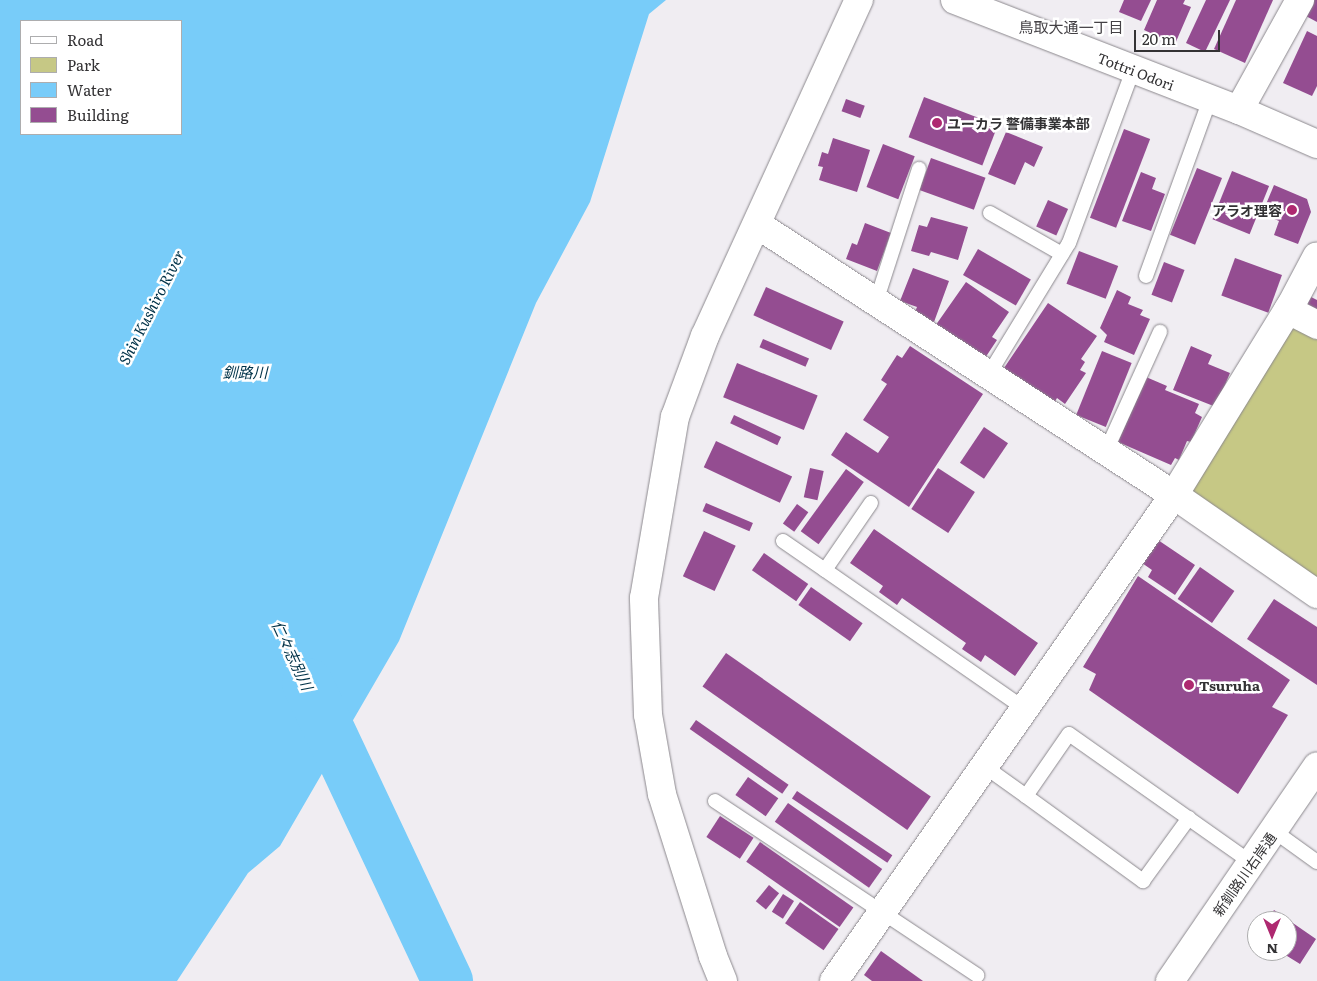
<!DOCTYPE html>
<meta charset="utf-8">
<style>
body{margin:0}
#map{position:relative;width:1317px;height:981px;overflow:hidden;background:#f0edf2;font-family:Literata,"Noto Sans JP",serif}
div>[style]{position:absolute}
.green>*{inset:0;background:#c6c885}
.water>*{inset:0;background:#78ccf9}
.river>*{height:51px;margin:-25.5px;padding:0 25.5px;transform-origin:25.5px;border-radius:25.5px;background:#78ccf9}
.building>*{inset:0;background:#944d91;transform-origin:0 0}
.roads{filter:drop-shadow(0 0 1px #8b888d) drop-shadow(0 0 1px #8b888d)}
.service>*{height:14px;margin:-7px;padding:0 7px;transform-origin:7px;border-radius:7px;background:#fff}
.minor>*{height:28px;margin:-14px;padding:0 14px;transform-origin:14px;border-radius:14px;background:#fff}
.tertiary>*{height:28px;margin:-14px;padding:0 14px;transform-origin:14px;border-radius:14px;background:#fff}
.trunk>*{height:28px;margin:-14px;padding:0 14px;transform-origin:14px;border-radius:14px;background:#fff}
.dots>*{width:14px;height:14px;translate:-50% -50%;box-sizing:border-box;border:2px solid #fff;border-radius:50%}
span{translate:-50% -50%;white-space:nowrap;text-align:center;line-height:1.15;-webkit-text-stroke:5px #fff;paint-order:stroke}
.street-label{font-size:14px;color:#333234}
.poi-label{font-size:14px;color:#333234;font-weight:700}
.left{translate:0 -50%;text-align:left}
.right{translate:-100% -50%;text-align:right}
.neighbourhood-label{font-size:15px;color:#444145}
.water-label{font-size:15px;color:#003248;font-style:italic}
.legend{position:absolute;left:20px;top:20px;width:162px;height:115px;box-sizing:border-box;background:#fff;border:1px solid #adadae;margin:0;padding:6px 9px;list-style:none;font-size:15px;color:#333234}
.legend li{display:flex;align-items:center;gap:10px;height:25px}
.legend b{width:25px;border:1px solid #adadae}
.north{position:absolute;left:1247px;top:911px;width:50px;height:50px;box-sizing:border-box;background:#fff;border:1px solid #adadae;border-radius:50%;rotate:180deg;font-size:14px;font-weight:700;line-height:20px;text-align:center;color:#333234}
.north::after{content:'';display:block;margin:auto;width:18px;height:22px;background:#ae2970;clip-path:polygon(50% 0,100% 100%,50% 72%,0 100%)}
.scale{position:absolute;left:1134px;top:30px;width:86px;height:22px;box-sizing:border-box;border:2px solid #333234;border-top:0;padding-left:6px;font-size:15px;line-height:18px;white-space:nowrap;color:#333234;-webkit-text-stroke:4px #fff;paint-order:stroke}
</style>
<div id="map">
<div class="green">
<i style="clip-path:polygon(1297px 320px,1317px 330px,1317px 586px,1184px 492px)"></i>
</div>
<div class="water">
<i style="clip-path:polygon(evenodd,0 0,666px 0,649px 14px,590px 202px,536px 303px,399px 641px,280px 846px,248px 873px,177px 981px,0 981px,0 0,21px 21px,181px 21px,181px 134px,21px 134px,21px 21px)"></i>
</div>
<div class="river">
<i style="left:307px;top:683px;width:329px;rotate:64.8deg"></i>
</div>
<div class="building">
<i style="clip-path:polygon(1124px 0,1151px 0,1141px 21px,1119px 12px)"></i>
<i style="clip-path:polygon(1157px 0,1185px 0,1183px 4px,1191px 7px,1175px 44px,1144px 30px)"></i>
<i style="clip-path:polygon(1206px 0,1230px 0,1205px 52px,1186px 43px)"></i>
<i style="clip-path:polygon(1236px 0,1273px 0,1245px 63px,1214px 49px)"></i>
<i style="clip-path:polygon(1313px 0,1317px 0,1317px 22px,1304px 15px)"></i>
<i style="clip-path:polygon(1307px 31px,1317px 36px,1317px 86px,1312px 96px,1283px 83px)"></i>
<i style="left:924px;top:97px;width:79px;height:43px;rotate:21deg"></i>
<i style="left:846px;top:99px;width:20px;height:13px;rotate:20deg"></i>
<i style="left:1124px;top:129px;width:28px;height:95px;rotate:21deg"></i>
<i style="clip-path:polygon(1006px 132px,1043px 147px,1034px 167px,1025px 162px,1015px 185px,988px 174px)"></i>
<i style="clip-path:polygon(833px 138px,870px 150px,857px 192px,819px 180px,823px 167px,818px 166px,822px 152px,828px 154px)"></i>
<i style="left:883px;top:144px;width:34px;height:46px;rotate:21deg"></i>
<i style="left:931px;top:158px;width:58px;height:34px;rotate:20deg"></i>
<i style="left:1197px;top:168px;width:27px;height:72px;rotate:22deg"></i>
<i style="left:1232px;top:171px;width:40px;height:52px;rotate:22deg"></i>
<i style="clip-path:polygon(1141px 172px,1156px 178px,1152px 189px,1165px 194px,1151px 231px,1122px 221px)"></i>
<i style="clip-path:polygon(1274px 185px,1307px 199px,1311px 212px,1298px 244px,1274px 235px,1279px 221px,1262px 214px)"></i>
<i style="left:1048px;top:200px;width:22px;height:29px;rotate:24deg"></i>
<i style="clip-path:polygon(931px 217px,968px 227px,958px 260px,931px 252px,929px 256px,911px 251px,919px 225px,927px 227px)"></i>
<i style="clip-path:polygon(865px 223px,891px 233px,877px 271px,846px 259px,852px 243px,857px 245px)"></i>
<i style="left:978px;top:249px;width:61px;height:30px;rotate:30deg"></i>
<i style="left:1079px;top:251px;width:42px;height:35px;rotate:21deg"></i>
<i style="left:1235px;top:258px;width:50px;height:40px;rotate:20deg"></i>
<i style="left:1164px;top:262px;width:22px;height:35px;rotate:21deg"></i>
<i style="clip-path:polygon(913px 268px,949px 281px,934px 322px,914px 314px,917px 307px,900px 301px)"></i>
<i style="clip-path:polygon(966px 282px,1009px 312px,992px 337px,997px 340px,985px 358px,933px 329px)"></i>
<i style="left:766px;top:287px;width:85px;height:31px;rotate:24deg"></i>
<i style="clip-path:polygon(1117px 290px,1131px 297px,1128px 304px,1143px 310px,1140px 315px,1150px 319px,1134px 355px,1104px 342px,1107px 335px,1100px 328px)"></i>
<i style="clip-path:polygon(1309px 296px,1317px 300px,1317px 318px,1302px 311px)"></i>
<i style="clip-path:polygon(1048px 303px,1097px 336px,1081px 359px,1085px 362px,1080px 370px,1086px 373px,1065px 404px,1057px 398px,1053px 405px,1002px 371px)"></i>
<i style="left:763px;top:339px;width:50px;height:9px;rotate:23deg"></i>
<i style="clip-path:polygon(910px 346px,983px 394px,909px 507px,831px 455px,846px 432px,878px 453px,889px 437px,863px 420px,887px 384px,881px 380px,897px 355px,902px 358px)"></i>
<i style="clip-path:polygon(1191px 346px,1212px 355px,1208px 364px,1230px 373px,1216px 407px,1173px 390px)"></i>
<i style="left:1102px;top:351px;width:32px;height:69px;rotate:22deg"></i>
<i style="left:737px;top:363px;width:87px;height:37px;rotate:22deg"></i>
<i style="clip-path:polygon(1146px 377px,1167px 386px,1165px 390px,1199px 404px,1195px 413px,1202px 417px,1191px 442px,1187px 441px,1179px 460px,1175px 458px,1171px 465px,1118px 442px)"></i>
<i style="left:734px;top:415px;width:52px;height:9px;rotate:25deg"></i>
<i style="left:984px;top:427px;width:29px;height:43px;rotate:34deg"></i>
<i style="left:716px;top:441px;width:84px;height:29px;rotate:25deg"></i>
<i style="left:810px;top:468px;width:14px;height:30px;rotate:12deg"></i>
<i style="left:938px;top:468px;width:44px;height:49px;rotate:33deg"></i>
<i style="left:846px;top:469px;width:22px;height:77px;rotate:36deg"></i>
<i style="left:706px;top:503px;width:51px;height:9px;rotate:23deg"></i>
<i style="left:797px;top:504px;width:14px;height:24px;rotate:36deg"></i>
<i style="clip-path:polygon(874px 529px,1038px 643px,1015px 676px,985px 655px,981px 662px,962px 649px,966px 643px,902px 598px,897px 605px,879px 592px,883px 586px,850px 563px)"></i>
<i style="left:704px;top:531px;width:35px;height:50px;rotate:25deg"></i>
<i style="clip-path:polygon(1158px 540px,1195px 565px,1175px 595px,1148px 577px,1152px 570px,1142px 563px)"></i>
<i style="left:764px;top:553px;width:54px;height:21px;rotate:35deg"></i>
<i style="left:1200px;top:567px;width:42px;height:39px;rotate:35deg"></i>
<i style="clip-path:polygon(1138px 576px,1290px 680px,1272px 707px,1288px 715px,1238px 794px,1089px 690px,1096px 674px,1083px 667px)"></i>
<i style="left:811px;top:587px;width:63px;height:22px;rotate:35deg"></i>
<i style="clip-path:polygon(1274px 599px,1317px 627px,1317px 685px,1247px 639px)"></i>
<i style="left:726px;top:653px;width:250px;height:41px;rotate:35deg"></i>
<i style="left:696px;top:720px;width:113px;height:11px;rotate:35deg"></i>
<i style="left:748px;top:777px;width:37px;height:22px;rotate:35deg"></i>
<i style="left:797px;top:791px;width:115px;height:9px;rotate:34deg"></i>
<i style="left:788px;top:803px;width:115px;height:23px;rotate:35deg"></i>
<i style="left:720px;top:816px;width:40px;height:25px;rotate:33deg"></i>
<i style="left:760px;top:842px;width:114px;height:24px;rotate:35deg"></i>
<i style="left:769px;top:885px;width:13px;height:21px;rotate:39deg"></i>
<i style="left:783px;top:894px;width:13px;height:21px;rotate:32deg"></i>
<i style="left:800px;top:902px;width:47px;height:26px;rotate:35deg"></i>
<i style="clip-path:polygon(1274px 910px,1316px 939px,1300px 964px,1279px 951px,1287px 951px,1287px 921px,1267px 921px)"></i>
<i style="clip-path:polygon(881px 951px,923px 981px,872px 981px,864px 975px)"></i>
</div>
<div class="roads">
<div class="service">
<i style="left:990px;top:213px;width:83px;rotate:29.7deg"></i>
<i style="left:1146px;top:276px;width:188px;rotate:-70.1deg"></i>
<i style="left:876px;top:302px;width:140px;rotate:-72.1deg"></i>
<i style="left:989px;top:374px;width:153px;rotate:-58.6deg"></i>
<i style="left:1069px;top:243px;width:184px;rotate:-69.7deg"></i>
<i style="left:1106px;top:451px;width:131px;rotate:-65.6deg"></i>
<i style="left:871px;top:503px;width:81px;rotate:124.5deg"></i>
<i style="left:825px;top:570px;width:244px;rotate:34.8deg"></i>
<i style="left:783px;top:541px;width:51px;rotate:34.6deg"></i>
<i style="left:984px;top:766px;width:52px;rotate:35.5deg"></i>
<i style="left:1026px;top:796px;width:75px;rotate:-55.3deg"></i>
<i style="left:1069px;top:734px;width:224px;rotate:35.2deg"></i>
<i style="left:1026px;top:796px;width:145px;rotate:36deg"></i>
<i style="left:1143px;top:881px;width:78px;rotate:-53.9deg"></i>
<i style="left:715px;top:801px;width:315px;rotate:33.6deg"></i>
<i style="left:1274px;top:831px;width:53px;rotate:35.8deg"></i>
</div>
<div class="minor">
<i style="left:1239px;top:110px;width:126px;rotate:-61deg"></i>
<i style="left:758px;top:225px;width:496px;rotate:33deg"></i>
<i style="left:1174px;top:495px;width:174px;rotate:34.7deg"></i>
<i style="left:1288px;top:310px;width:33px;rotate:27deg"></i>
<i style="left:723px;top:981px;width:27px;rotate:-112deg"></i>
<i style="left:713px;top:956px;width:170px;rotate:-107.5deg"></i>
<i style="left:662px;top:794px;width:80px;rotate:-100deg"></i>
<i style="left:648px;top:715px;width:117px;rotate:-92deg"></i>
<i style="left:644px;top:598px;width:184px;rotate:-80.3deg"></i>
<i style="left:675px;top:417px;width:86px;rotate:-69.7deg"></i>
<i style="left:705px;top:336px;width:370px;rotate:-65.4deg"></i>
<i style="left:834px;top:981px;width:593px;rotate:-55.02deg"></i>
<i style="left:1174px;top:495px;width:223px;rotate:-58.4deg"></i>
<i style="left:1291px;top:305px;width:55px;rotate:-62deg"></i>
</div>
<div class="tertiary">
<i style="left:1170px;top:981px;width:260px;rotate:-55.6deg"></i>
</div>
<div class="trunk">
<i style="left:955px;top:0;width:305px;rotate:21.2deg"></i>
<i style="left:1239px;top:110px;width:85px;rotate:23.6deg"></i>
</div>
</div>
<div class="dots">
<i style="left:937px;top:123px;background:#ae2970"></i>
<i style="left:1292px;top:210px;background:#ae2970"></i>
<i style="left:1189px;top:685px;background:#ae2970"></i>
</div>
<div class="street-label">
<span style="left:1136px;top:71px;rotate:21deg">Tottri Odori</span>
<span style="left:1244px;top:874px;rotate:-55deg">新釧路川右岸通</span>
</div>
<div class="poi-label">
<span class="left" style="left:947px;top:123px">ユーカラ 警備事業本部</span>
<span class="right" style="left:1282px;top:210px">アラオ理容</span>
<span class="left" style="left:1199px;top:685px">Tsuruha</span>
</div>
<div class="neighbourhood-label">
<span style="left:1071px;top:27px">鳥取大通一丁目</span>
</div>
<div class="water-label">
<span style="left:151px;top:307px;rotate:-63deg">Shin Kushiro River</span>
<span style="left:245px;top:372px">釧路川</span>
<span style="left:293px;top:655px;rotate:65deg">仁々志別川</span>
</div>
<ul class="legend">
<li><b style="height:6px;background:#fff"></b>Road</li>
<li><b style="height:14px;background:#c6c885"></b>Park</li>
<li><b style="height:14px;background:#78ccf9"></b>Water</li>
<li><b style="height:14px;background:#944d91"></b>Building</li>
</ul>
<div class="north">N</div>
<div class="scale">20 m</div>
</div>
